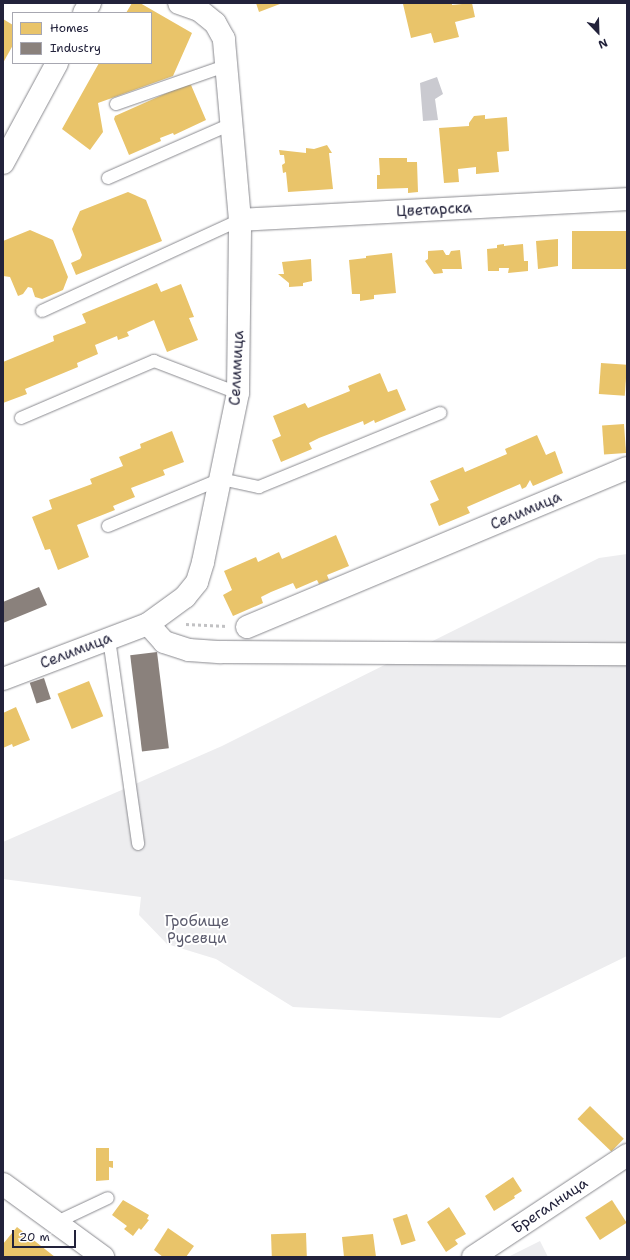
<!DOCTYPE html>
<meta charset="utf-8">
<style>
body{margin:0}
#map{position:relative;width:630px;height:1260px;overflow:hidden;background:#fff;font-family:"Shantell Sans",sans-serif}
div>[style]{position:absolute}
.green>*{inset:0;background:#ededef}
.water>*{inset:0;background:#cacad0}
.homes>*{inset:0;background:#e9c46a;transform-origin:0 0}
.industry>*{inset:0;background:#8a817c;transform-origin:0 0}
.path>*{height:2.5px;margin-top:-1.25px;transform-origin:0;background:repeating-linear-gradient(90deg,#c2c2c4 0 3px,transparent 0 6px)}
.roads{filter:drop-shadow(0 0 1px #8a8a8f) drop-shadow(0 0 1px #8a8a8f)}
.lane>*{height:12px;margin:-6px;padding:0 6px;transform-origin:6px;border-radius:6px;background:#fff}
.street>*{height:22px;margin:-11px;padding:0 11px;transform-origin:11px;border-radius:11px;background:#fff}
.secondary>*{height:22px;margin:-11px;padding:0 11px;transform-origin:11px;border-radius:11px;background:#fff}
span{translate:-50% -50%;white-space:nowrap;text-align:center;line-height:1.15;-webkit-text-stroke:4px #fff;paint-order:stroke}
.street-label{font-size:15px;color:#22223b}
.park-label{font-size:15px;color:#5b5b6d}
.frame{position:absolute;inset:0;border:4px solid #22223b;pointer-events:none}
.legend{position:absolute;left:12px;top:12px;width:140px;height:52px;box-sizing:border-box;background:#fff;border:1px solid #a7a7b1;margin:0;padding:5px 7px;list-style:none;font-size:12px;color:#22223b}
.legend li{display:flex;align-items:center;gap:8px;height:20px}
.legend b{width:20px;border:1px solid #a7a7b1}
.north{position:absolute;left:578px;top:12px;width:40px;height:40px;-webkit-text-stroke:3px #fff;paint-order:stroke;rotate:157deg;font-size:11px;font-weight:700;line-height:16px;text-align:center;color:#22223b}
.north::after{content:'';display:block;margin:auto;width:14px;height:18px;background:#22223b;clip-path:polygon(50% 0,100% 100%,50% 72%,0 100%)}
.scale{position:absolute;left:12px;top:1230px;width:64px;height:18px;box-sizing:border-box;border:2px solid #22223b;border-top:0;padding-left:5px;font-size:12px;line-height:14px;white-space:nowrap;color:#22223b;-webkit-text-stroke:3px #fff;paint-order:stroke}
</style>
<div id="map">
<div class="green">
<i style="clip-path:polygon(627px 554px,627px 956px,500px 1018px,293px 1007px,216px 959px,167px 944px,139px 915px,141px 897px,3px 879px,3px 842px,222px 746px,599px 558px)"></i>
<i style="clip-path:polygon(540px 1241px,548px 1257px,510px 1257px,510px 1256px)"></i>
</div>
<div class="water">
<i style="clip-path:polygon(437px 77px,443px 94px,435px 99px,438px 120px,423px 121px,420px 83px)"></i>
</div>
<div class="homes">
<i style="clip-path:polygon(132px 3px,140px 3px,192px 33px,173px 76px,98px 103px,103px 132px,90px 150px,62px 129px,99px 63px,151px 63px,151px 13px,126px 13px)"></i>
<i style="clip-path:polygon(256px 3px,279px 3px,280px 4px,259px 12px)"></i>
<i style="clip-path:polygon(408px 3px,452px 3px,452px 5px,472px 3px,475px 17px,455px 22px,459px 37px,434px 43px,431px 33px,411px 38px,403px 4px)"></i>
<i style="clip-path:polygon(3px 19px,13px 25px,13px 45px,3px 63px)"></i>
<i style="clip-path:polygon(187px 84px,191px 85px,206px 120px,174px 135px,173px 133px,160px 138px,161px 141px,129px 155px,114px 119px,115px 116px)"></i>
<i style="clip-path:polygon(485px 115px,485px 119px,507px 117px,509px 151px,497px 152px,499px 172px,476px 174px,476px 167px,458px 169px,459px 182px,444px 183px,439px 128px,469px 126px,469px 123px,474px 116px)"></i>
<i style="clip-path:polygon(327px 145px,332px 153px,329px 153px,333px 189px,288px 192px,286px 172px,283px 173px,282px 165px,285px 163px,284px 155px,280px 155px,279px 150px,306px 153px,306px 148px,314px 149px)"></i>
<i style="clip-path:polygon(379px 158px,407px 158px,407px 162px,417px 162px,418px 192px,408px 193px,408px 188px,377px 189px,377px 175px,380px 175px)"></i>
<i style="clip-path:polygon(128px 192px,146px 200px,162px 241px,76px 275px,71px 263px,80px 259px,82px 255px,72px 229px,80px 211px)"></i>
<i style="clip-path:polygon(30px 230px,53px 240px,68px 277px,63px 290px,42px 299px,35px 297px,32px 288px,28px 287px,23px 294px,18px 296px,10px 277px,3px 276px,3px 241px)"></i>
<i style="left:627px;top:231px;width:38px;height:55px;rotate:90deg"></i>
<i style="clip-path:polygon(558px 239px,558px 266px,538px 269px,536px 241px)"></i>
<i style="clip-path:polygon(504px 244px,504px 246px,523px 244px,524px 261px,528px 261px,528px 271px,508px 273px,509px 268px,499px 268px,499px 271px,488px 271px,487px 249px,497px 248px,497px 245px)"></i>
<i style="clip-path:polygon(443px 250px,446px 255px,449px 255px,451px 251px,460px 250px,462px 269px,442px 269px,443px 273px,434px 274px,425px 261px,428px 259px,428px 251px)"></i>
<i style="clip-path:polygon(392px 253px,396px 293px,374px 295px,374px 299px,360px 301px,360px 294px,352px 294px,349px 260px,366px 258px,366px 256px)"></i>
<i style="clip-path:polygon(311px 259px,312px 281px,303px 283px,303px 286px,289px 287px,289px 283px,278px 274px,284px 274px,282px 262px)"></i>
<i style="clip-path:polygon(157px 283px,161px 292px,181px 284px,194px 317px,189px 318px,198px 340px,167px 352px,154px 320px,127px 332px,129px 336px,118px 340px,117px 336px,95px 345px,98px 354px,77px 363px,78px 367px,25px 389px,27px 394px,3px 403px,3px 362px,54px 341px,53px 336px,86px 323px,82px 314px)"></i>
<i style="left:601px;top:363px;width:26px;height:31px;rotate:4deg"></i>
<i style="clip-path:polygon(380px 373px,388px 392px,397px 389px,406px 410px,375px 423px,374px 420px,364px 425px,363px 421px,319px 438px,309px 443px,312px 449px,281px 462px,272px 440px,281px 436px,273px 416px,305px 403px,308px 408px,350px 391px,348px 386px)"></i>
<i style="left:624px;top:424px;width:29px;height:22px;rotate:86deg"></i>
<i style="clip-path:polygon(172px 431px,184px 462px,163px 470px,165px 475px,131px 488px,135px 497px,113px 506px,115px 510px,77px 525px,89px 557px,58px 570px,50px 549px,45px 550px,32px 517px,52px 509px,49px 500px,92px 484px,90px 479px,123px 466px,119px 457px,141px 448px,140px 444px)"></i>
<i style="clip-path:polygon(537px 435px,546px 455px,555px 451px,563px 473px,533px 486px,530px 480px,526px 487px,522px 489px,520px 484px,467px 507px,470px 513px,439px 526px,430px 504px,439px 500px,430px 481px,463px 467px,465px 472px,507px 454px,505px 449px)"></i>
<i style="clip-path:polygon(336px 535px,349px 566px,327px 575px,329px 580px,319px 584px,317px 580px,296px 589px,293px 583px,271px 592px,261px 597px,263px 603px,233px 616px,223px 595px,232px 590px,224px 571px,256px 557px,258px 562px,279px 552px,282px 559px)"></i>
<i style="left:89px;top:681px;width:38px;height:34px;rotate:68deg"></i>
<i style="clip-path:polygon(16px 707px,30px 740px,13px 747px,12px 744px,3px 748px,3px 713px)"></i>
<i style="left:590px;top:1106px;width:47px;height:18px;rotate:44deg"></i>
<i style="clip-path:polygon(96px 1148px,109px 1148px,109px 1161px,113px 1161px,113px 1168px,109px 1167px,109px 1180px,96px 1181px)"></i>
<i style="clip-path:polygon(513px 1177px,522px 1191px,514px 1196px,515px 1198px,494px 1211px,485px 1196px)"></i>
<i style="clip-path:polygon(123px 1200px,149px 1215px,147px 1219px,149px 1220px,141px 1230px,139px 1228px,133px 1236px,124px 1229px,127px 1226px,112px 1215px)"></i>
<i style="left:612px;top:1200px;width:27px;height:32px;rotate:57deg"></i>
<i style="clip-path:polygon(449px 1207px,466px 1234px,455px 1240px,458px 1244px,446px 1252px,427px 1222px)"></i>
<i style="left:407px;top:1214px;width:28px;height:15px;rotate:72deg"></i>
<i style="clip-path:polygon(17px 1227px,55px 1257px,3px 1257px,3px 1244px)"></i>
<i style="clip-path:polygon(168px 1228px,194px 1246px,186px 1257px,163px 1257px,154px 1250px)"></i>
<i style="left:306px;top:1233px;width:24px;height:35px;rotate:88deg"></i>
<i style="clip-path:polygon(373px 1234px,376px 1257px,344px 1257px,342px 1237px)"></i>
</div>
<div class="industry">
<i style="clip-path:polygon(39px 587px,47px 605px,3px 623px,3px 602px)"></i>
<i style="left:157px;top:652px;width:97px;height:27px;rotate:83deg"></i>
<i style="left:44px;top:678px;width:22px;height:15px;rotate:72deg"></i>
</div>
<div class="path">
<i style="left:186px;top:624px;width:41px;rotate:2.8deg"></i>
</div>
<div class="roads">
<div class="lane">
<i style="left:116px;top:104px;width:119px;rotate:-19.2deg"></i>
<i style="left:108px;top:178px;width:137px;rotate:-23.7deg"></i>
<i style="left:42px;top:311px;width:218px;rotate:-24.7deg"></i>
<i style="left:21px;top:418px;width:145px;rotate:-23.2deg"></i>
<i style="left:154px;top:361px;width:90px;rotate:20.9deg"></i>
<i style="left:108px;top:526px;width:122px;rotate:-22.6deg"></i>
<i style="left:221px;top:479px;width:39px;rotate:12deg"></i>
<i style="left:259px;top:487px;width:196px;rotate:-22.2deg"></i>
<i style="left:109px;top:639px;width:207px;rotate:81.9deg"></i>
<i style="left:57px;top:1222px;width:56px;rotate:-25.2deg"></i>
</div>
<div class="street">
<i style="left:240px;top:220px;width:388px;rotate:-3.1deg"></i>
<i style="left:148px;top:624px;width:24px;rotate:48deg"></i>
<i style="left:164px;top:642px;width:26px;rotate:18deg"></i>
<i style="left:189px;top:650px;width:32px;rotate:4deg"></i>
<i style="left:221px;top:652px;width:406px;rotate:0.3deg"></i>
<i style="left:247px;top:627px;width:412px;rotate:-22.7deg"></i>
<i style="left:3px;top:679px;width:155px;rotate:-20.8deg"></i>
<i style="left:148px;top:624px;width:46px;rotate:-36.1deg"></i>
<i style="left:185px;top:597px;width:19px;rotate:-51deg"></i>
<i style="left:197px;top:582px;width:21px;rotate:-73deg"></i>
<i style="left:203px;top:562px;width:173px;rotate:-78.3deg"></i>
<i style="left:238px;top:393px;width:173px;rotate:-89.3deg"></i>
<i style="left:240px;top:220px;width:182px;rotate:-95.1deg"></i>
<i style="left:224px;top:39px;width:18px;rotate:-119deg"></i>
<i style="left:215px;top:23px;width:21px;rotate:-141deg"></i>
<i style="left:199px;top:10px;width:21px;rotate:-161deg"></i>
<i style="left:3px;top:1184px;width:124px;rotate:36.1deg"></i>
<i style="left:473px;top:1257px;width:185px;rotate:-33.5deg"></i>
</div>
<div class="secondary">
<i style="left:84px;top:13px;width:12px;rotate:-59deg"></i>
<i style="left:3px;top:163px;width:114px;rotate:-61.6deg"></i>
</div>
</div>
<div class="street-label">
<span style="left:434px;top:210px;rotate:-3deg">Цветарска</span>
<span style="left:237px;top:368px;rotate:-87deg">Селимица</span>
<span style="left:526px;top:511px;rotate:-23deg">Селимица</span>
<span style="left:76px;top:651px;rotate:-21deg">Селимица</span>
<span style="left:550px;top:1206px;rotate:-34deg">Брегалница</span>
</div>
<div class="park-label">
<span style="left:197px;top:930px">Гробище<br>Русевци</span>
</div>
<div class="frame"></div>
<ul class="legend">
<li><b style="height:11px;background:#e9c46a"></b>Homes</li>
<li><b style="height:11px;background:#8a817c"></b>Industry</li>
</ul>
<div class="north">N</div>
<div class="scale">20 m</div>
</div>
